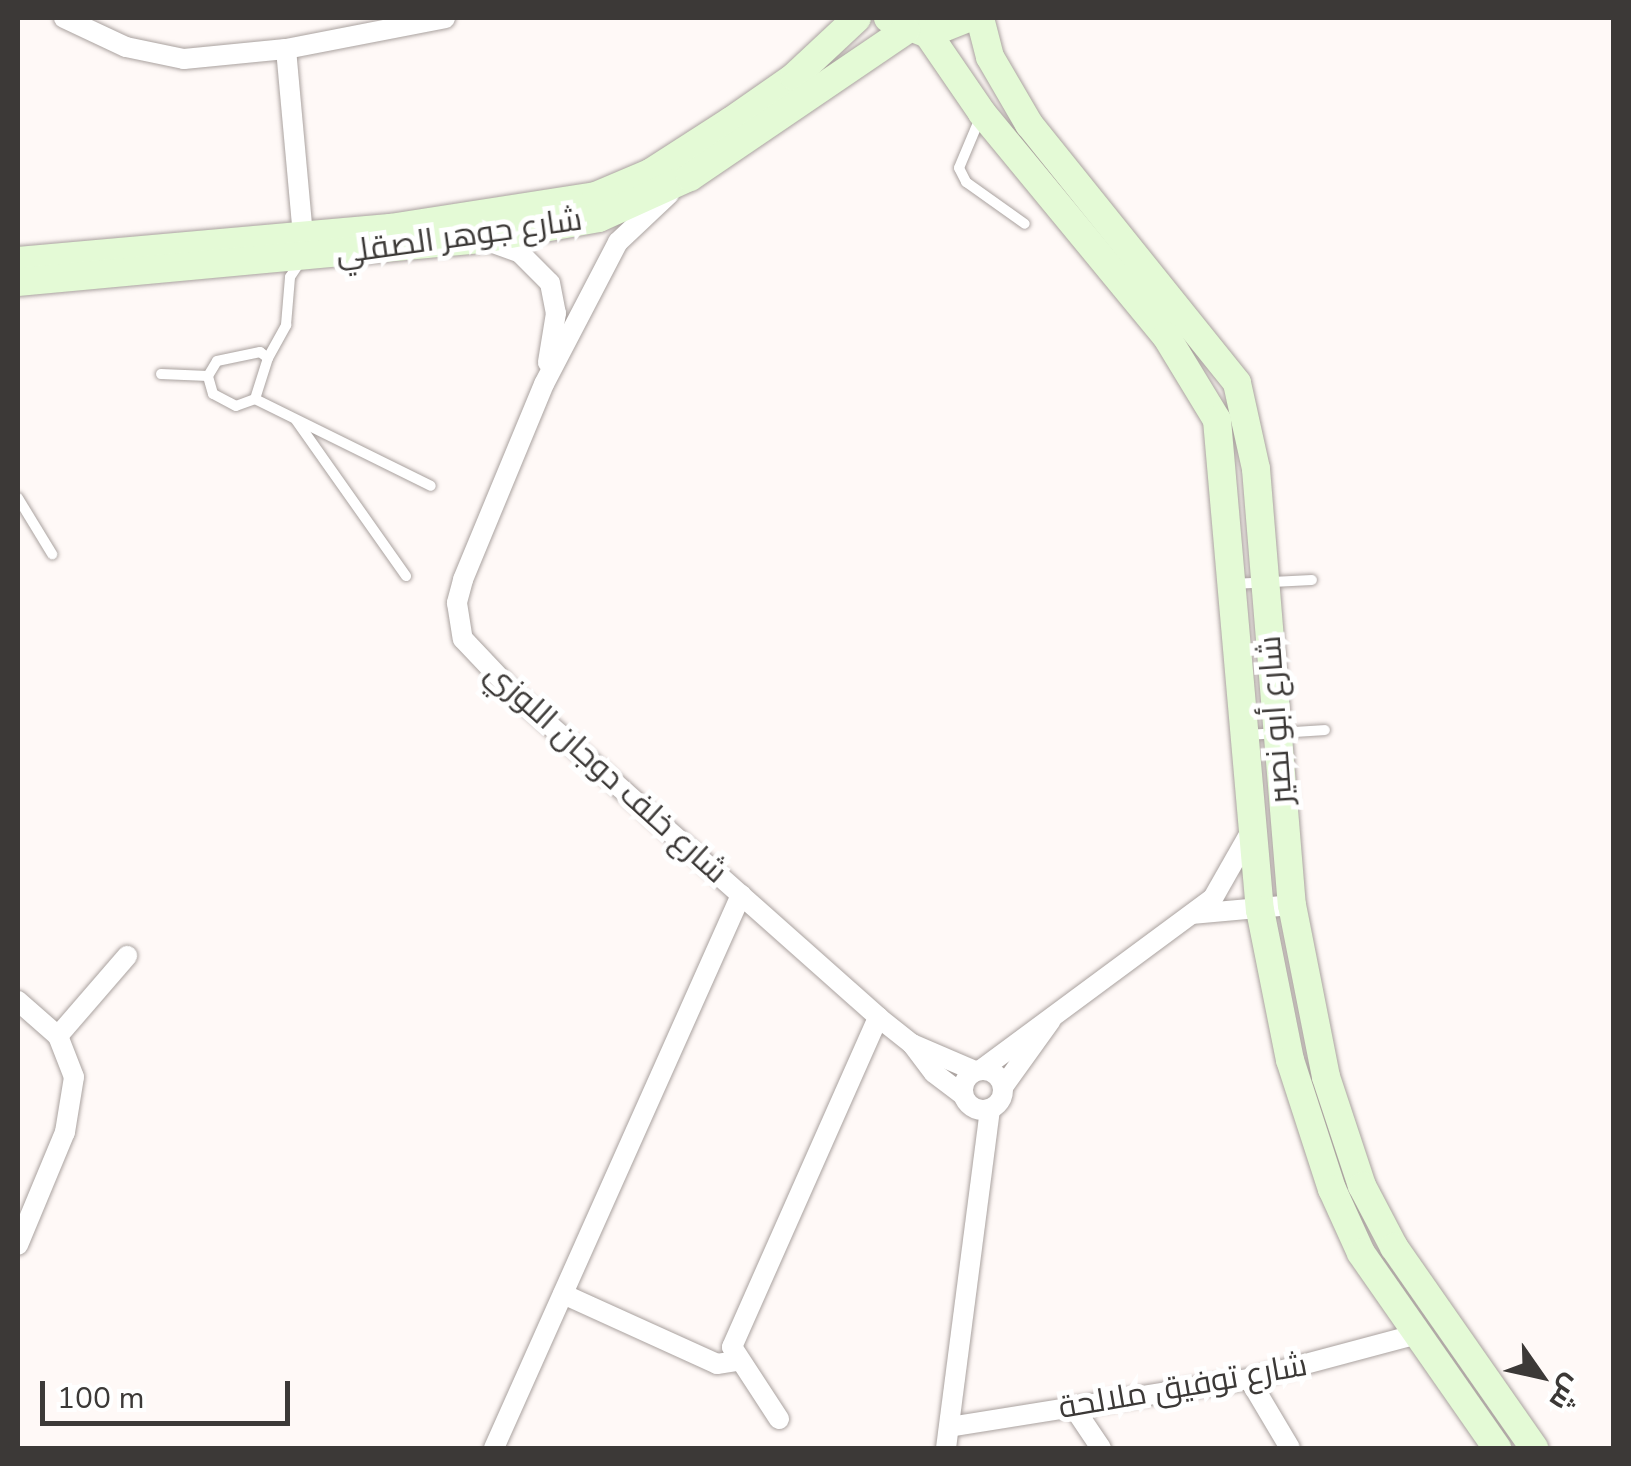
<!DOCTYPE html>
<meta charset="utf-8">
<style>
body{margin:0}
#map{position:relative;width:1631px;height:1466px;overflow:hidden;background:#fff9f7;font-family:"Nunito Sans",Cairo,sans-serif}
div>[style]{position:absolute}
.roads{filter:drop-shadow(0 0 2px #aaa29f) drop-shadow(0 0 2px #aaa29f)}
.lane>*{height:10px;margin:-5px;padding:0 5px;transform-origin:5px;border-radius:5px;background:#fff}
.street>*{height:20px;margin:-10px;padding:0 10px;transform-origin:10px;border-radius:10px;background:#fff}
.street>.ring{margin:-10px;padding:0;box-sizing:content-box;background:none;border:20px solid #fff;border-radius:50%}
.secondary>*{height:28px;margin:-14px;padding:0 14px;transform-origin:14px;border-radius:14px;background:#e4fad6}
span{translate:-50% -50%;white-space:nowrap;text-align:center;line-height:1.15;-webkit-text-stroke:10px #fff;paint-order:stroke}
.street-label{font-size:32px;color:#3c3937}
.frame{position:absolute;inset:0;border:20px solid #3c3937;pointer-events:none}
.north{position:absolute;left:1491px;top:1326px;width:100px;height:100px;-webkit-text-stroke:8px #fff;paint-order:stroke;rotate:124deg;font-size:28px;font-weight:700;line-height:40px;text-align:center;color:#3c3937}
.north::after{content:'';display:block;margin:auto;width:35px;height:45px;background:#3c3937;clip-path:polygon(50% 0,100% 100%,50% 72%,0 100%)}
.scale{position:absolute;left:40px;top:1381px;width:250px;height:45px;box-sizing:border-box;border:5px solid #3c3937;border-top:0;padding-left:12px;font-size:30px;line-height:35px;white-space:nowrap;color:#3c3937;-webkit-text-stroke:8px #fff;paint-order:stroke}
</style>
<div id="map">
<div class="roads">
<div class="lane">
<i style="left:980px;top:118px;width:54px;rotate:112.8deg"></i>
<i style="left:959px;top:168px;width:16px;rotate:63deg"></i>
<i style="left:966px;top:182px;width:72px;rotate:35.4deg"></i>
<i style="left:260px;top:352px;width:10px;rotate:37deg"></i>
<i style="left:268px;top:358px;width:43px;rotate:107.6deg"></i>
<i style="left:255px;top:399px;width:20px;rotate:160deg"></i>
<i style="left:236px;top:406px;width:26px;rotate:-152deg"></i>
<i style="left:213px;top:394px;width:19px;rotate:-106deg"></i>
<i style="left:208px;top:376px;width:17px;rotate:-59deg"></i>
<i style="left:217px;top:361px;width:44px;rotate:-11.8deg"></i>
<i style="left:268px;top:358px;width:38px;rotate:-61deg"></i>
<i style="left:286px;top:325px;width:48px;rotate:-85.2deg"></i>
<i style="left:290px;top:277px;width:18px;rotate:-56deg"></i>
<i style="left:161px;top:374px;width:47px;rotate:2.4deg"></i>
<i style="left:255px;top:399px;width:196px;rotate:26.3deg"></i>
<i style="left:296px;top:420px;width:191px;rotate:54.8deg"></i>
<i style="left:18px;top:498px;width:66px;rotate:58.7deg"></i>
<i style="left:1232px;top:584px;width:80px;rotate:-2.9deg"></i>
<i style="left:1248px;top:735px;width:77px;rotate:-3.7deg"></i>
</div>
<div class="street">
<i style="left:64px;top:18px;width:68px;rotate:25.1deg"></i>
<i style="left:126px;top:47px;width:59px;rotate:11.7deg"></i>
<i style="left:184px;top:59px;width:102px;rotate:-5.6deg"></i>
<i style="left:286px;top:49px;width:162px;rotate:-11deg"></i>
<i style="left:286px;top:49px;width:199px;rotate:84.8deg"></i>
<i style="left:669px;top:194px;width:70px;rotate:136.7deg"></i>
<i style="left:618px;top:242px;width:160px;rotate:117.5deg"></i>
<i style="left:544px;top:384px;width:212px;rotate:112.5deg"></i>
<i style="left:463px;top:580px;width:24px;rotate:105deg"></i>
<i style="left:457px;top:603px;width:36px;rotate:81deg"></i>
<i style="left:463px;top:639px;width:80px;rotate:46.5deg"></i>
<i style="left:518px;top:697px;width:482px;rotate:41.6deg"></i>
<i style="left:878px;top:1017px;width:43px;rotate:38.5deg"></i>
<i style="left:912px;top:1044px;width:69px;rotate:23.2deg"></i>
<i style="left:485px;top:240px;width:37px;rotate:20deg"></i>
<i style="left:520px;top:253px;width:42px;rotate:45deg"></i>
<i style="left:550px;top:283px;width:31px;rotate:79deg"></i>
<i style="left:556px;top:313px;width:50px;rotate:99.3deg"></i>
<i style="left:1193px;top:914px;width:99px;rotate:-5.2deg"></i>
<i style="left:18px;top:1001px;width:53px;rotate:41.2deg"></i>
<i style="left:58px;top:1036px;width:44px;rotate:68.7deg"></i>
<i style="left:74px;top:1077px;width:56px;rotate:99.3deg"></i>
<i style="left:65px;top:1132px;width:122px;rotate:112.6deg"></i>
<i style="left:58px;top:1036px;width:106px;rotate:-49.2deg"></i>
<i style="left:912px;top:1044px;width:36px;rotate:53deg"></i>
<i style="left:934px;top:1073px;width:36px;rotate:37deg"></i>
<i style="left:982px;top:1069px;width:287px;rotate:-36.5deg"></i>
<i style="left:1213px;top:898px;width:77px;rotate:-60.4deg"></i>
<i class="ring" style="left:963px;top:1070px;width:20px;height:20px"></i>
<i style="left:1003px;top:1087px;width:82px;rotate:-54.4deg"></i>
<i style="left:563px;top:1294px;width:169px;rotate:24.4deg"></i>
<i style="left:717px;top:1364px;width:19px;rotate:-9deg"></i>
<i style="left:1249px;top:1379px;width:80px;rotate:59.3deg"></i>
<i style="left:1074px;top:1408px;width:48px;rotate:56deg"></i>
<i style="left:779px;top:1419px;width:86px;rotate:-123.1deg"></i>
<i style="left:732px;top:1347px;width:361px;rotate:-66.1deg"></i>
<i style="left:949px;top:1427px;width:304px;rotate:-9.1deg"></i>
<i style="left:1249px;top:1379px;width:171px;rotate:-14.9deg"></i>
<i style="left:494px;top:1448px;width:606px;rotate:-65.93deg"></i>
<i style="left:946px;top:1448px;width:342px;rotate:-82.6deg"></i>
</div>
<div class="secondary">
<i style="left:888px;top:18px;width:43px;rotate:21.8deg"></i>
<i style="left:928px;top:34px;width:43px;rotate:-21.8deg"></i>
<i style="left:980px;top:18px;width:40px;rotate:75.6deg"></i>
<i style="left:990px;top:57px;width:78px;rotate:59.8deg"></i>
<i style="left:1029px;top:124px;width:332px;rotate:51.2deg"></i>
<i style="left:1237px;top:383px;width:88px;rotate:77.5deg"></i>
<i style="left:1256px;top:469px;width:437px;rotate:85.3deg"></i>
<i style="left:1292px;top:905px;width:175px;rotate:78.8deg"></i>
<i style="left:1326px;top:1077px;width:115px;rotate:71.7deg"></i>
<i style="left:1362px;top:1186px;width:69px;rotate:62.3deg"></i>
<i style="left:1394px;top:1247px;width:245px;rotate:55.1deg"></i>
<i style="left:928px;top:34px;width:96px;rotate:55.6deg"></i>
<i style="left:982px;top:113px;width:289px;rotate:50.5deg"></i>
<i style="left:1166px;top:336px;width:98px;rotate:58.7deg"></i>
<i style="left:1217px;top:420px;width:492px;rotate:85deg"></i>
<i style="left:1260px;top:910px;width:153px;rotate:78.7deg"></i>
<i style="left:1290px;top:1060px;width:136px;rotate:72deg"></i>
<i style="left:1332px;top:1189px;width:70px;rotate:65.6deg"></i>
<i style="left:1361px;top:1253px;width:238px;rotate:55.1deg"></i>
<i style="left:18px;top:261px;width:373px;rotate:-5.1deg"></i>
<i style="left:390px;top:228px;width:208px;rotate:-8.8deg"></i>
<i style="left:596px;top:196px;width:59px;rotate:-23.1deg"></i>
<i style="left:650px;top:173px;width:96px;rotate:-32.7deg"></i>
<i style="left:731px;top:121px;width:77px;rotate:-34.9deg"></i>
<i style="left:794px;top:77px;width:86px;rotate:-43.1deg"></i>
<i style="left:18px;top:282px;width:467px;rotate:-5.3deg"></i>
<i style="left:483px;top:239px;width:118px;rotate:-10.3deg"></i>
<i style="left:599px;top:218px;width:100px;rotate:-24.3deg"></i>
<i style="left:690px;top:177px;width:261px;rotate:-34.2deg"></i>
</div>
</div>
<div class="street-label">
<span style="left:459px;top:237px;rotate:-8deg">شارع جوهر الصقلي</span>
<span style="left:1276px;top:720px;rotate:-94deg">شارع أبو نصير</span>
<span style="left:606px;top:773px;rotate:42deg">شارع خلف دوجان اللوزي</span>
<span style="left:1183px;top:1387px;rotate:-10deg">شارع توفيق ملالحة</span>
</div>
<div class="frame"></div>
<div class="north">ش</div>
<div class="scale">100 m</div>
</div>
